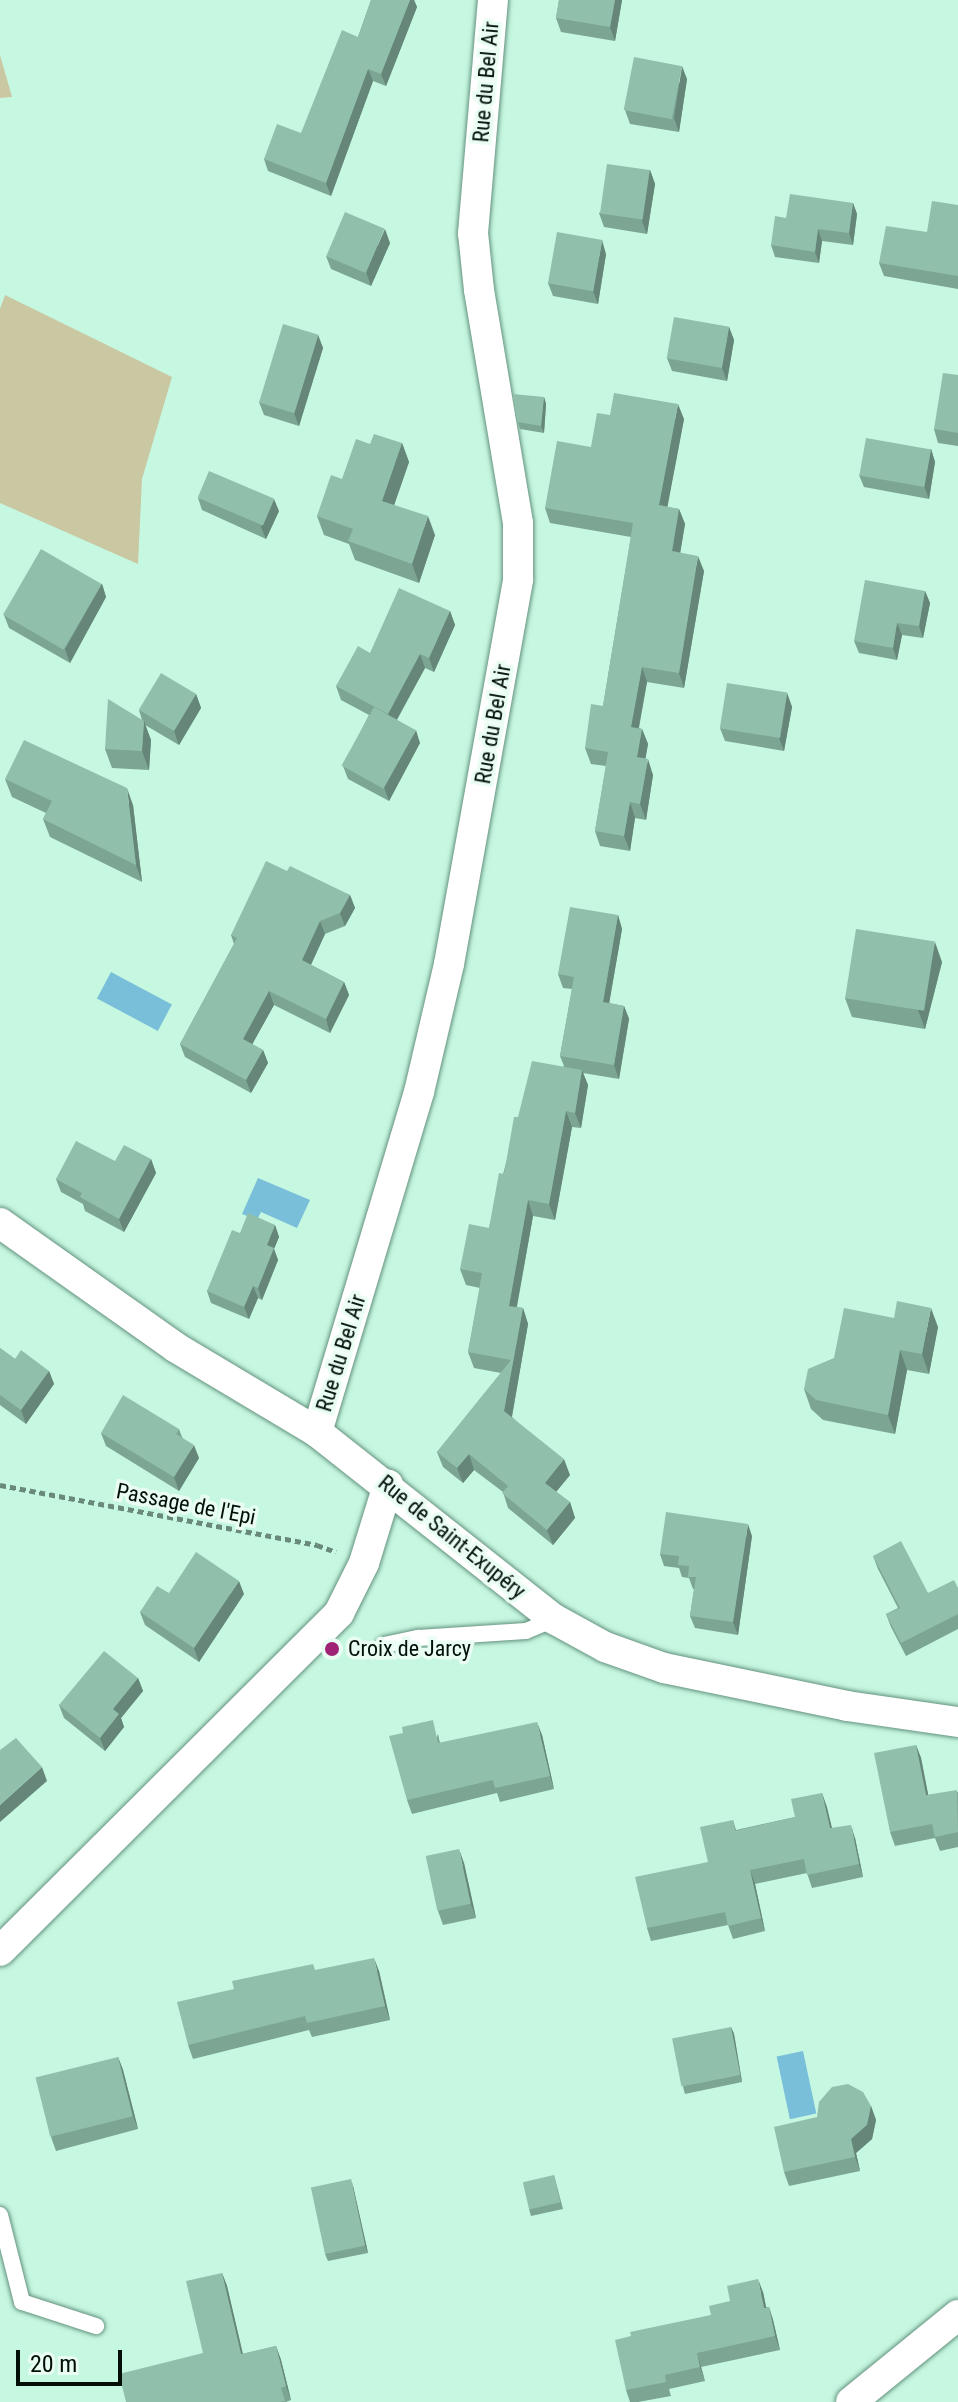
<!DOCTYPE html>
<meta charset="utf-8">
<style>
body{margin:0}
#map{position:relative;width:958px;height:2402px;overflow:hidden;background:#c6f7e1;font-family:"Roboto Condensed",sans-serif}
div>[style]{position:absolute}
.green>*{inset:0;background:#cac8a3}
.water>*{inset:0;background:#7abfda;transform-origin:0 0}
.path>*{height:5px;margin-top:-2.5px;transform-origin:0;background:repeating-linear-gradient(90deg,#698a7b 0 6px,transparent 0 10px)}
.roads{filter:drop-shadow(0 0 2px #64927e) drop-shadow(0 0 2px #64927e)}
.lane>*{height:16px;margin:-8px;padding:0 8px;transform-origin:8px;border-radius:8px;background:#fff}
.street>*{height:30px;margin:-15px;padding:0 15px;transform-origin:15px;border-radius:15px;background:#fff}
.wall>*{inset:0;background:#7ca593}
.shaded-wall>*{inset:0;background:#658678}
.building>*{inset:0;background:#90c0ab;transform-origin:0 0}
.dots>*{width:22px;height:22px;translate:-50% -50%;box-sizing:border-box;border:4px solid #e9fdf3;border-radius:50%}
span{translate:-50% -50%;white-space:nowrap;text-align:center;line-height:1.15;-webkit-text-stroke:7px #e9fdf3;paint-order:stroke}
.street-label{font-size:22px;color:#010f08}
.poi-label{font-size:22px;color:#010f08}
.left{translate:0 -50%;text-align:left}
.scale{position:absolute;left:16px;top:2350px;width:106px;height:36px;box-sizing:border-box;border:4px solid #010f08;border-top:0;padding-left:10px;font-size:24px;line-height:28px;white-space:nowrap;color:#010f08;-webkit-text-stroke:6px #e9fdf3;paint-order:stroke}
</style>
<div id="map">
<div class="green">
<i style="clip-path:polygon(0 55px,12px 97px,0 98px)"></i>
<i style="clip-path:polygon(5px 295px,172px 377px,142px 479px,138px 564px,0 503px,0 309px)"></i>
</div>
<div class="water">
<i style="left:111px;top:972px;width:69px;height:30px;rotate:28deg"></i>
<i style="clip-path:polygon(258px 1178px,310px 1200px,297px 1228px,261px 1212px,257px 1220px,242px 1214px)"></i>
<i style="left:803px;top:2051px;width:64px;height:27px;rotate:78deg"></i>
</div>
<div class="path">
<i style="left:0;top:1485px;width:323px;rotate:10.7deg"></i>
<i style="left:317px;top:1545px;width:20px;rotate:20deg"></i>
</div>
<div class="roads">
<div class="lane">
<i style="left:384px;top:1645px;width:35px;rotate:-12deg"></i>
<i style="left:418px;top:1638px;width:108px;rotate:-3.7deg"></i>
<i style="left:526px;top:1631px;width:30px;rotate:-23deg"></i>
<i style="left:0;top:2215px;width:90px;rotate:75.8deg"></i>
<i style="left:22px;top:2302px;width:78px;rotate:18deg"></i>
</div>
<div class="street">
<i style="left:0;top:1223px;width:214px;rotate:35.3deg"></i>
<i style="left:175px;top:1347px;width:165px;rotate:30.9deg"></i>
<i style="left:317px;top:1432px;width:302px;rotate:38.3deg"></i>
<i style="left:554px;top:1619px;width:58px;rotate:28.8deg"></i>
<i style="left:605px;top:1647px;width:63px;rotate:19.6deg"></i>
<i style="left:664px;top:1668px;width:187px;rotate:11.7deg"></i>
<i style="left:847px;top:1706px;width:112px;rotate:8.2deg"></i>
<i style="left:317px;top:1432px;width:355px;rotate:-73.3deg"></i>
<i style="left:419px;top:1092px;width:131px;rotate:-76.8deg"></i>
<i style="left:449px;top:964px;width:391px;rotate:-79.8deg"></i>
<i style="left:518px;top:579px;width:56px;rotate:-90deg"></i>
<i style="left:518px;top:523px;width:236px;rotate:-99.5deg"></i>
<i style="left:479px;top:290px;width:57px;rotate:-96deg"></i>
<i style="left:473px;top:233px;width:234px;rotate:-85.1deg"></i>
<i style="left:0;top:1951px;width:479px;rotate:-44.9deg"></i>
<i style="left:339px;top:1613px;width:56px;rotate:-63.4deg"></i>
<i style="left:364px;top:1563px;width:82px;rotate:-72.9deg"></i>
<i style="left:851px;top:2402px;width:138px;rotate:-39.1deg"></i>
</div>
</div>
<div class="wall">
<i style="clip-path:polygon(371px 0,414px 0,417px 7px,386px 86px,373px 81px,331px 196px,268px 171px,264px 159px,301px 133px,358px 37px)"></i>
<i style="clip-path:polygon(559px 0,622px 0,615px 41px,561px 32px,556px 18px)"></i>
<i style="clip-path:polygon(687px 79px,679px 132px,630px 124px,625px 110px)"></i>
<i style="clip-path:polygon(650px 170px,655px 184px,647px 234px,604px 227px,599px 213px)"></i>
<i style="clip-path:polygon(853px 203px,857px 214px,853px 245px,822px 241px,819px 263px,775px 257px,771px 245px,786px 218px)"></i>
<i style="clip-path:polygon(958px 205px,958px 289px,884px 276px,879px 263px,927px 232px)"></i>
<i style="clip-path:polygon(390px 243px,371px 286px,331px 269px,326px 256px)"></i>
<i style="clip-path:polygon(606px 254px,598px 304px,553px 296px,548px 283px)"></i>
<i style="clip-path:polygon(729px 327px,734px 340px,727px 381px,672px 371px,667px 358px)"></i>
<i style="clip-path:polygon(318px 335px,323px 348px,299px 426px,264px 415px,259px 402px)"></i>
<i style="clip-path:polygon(958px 375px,958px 446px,938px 443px,934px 429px)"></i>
<i style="clip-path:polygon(544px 397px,546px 404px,544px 433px,520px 429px,518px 422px)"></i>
<i style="clip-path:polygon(610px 415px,684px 419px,667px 507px,679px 509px,685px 524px,680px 553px,704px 571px,684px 688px,647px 682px,639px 728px,642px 729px,648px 744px,645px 759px,653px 775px,646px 820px,635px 818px,630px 851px,600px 846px,595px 831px,606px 766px,591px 764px,585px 748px,603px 706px,631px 537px,550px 523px,545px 508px,591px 447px)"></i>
<i style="clip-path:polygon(402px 443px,409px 462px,394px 505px,435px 535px,419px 583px,355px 560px,349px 544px,324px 535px,317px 516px,342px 479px,370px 444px)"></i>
<i style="clip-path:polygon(931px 449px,935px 462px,929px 499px,864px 487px,859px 475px)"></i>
<i style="clip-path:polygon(198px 498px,279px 511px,266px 539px,202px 510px)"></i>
<i style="clip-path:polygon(102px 584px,106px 597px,70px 663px,9px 628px,4px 615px)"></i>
<i style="clip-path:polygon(925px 591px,930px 603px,923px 638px,902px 635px,897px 660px,859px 653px,854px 641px)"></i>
<i style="clip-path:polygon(450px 611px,455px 625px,434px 672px,425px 668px,397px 720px,420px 743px,389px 801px,348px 779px,343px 766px,369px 715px,341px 700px,336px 686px,370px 653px)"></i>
<i style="clip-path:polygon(787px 693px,792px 707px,784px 751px,725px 741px,720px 728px)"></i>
<i style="clip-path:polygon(196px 694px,201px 708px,179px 745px,145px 725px,151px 740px,149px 770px,112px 768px,105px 749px,142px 720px,139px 710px)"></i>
<i style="clip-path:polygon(5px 779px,133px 805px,142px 882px,50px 837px,43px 819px,46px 813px,12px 797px)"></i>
<i style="clip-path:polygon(287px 871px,350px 895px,355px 908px,345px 926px,325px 934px,311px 965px,344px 982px,349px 995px,330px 1033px,274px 1005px,252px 1044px,263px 1050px,268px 1063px,251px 1093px,185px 1057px,180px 1044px,234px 944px,231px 935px)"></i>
<i style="clip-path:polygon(618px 915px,622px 929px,609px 1003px,624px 1006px,629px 1019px,619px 1079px,583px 1073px,588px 1085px,581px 1128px,572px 1127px,555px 1220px,533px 1216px,517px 1307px,523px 1308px,528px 1324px,512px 1417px,570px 1475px,556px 1492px,570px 1502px,575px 1518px,553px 1545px,508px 1508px,503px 1492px,474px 1470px,463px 1483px,443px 1467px,437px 1452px,501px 1373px,474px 1368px,468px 1352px,480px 1288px,466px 1285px,460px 1269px,489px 1228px,518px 1117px,564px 1066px,560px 1056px,572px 989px,563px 988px,558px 974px)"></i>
<i style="clip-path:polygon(942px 962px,925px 1029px,852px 1017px,845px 998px)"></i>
<i style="clip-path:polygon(151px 1159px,156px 1173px,124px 1232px,85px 1211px,83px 1204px,61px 1192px,56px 1179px,115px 1161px)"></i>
<i style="clip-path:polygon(275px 1225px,279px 1237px,274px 1249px,278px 1260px,262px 1300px,258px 1298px,249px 1319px,211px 1303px,207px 1291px,240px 1233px)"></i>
<i style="clip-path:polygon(938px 1327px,929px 1374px,907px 1370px,895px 1434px,823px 1420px,811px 1409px,804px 1389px)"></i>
<i style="clip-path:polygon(0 1348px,15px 1359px,49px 1371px,54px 1384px,26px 1424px,0 1405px)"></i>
<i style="clip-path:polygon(179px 1429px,182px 1437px,199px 1458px,179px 1491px,106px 1446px,101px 1433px)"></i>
<i style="clip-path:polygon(752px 1536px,738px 1635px,695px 1628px,690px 1616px,694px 1589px,693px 1589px,689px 1578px,682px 1577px,679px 1568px,664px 1566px,660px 1554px)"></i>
<i style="clip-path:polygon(873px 1556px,928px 1593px,958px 1588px,958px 1629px,906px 1656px,891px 1627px,886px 1614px,898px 1608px,878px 1569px)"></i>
<i style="clip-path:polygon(169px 1593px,244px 1594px,199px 1662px,145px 1625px,140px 1612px)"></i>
<i style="clip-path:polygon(138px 1678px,143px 1691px,121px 1718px,124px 1727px,105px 1751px,64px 1718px,59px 1705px)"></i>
<i style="clip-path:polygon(438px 1734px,440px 1743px,542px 1735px,554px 1789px,500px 1802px,497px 1793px,412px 1814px,407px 1800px)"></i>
<i style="clip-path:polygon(916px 1745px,921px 1758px,928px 1795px,958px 1792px,958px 1847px,940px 1851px,935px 1838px,895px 1846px,890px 1832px)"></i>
<i style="clip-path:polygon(822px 1793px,832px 1828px,855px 1838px,863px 1877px,812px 1888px,807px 1873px,755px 1884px,765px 1931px,733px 1939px,728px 1925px,651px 1941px,647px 1928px,708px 1862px,733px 1820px,736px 1830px,795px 1817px)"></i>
<i style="clip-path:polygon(464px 1863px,476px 1918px,443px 1925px,438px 1911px)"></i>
<i style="clip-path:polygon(316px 1970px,379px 1971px,390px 2020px,312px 2037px,309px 2030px,193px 2059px,188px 2045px)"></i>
<i style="clip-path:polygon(731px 2027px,734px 2034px,742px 2082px,685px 2094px,683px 2087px)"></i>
<i style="clip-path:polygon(118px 2057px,123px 2070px,138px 2129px,56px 2151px,51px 2137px)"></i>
<i style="clip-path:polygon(871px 2106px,876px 2120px,872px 2139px,856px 2153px,860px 2171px,789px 2186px,784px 2172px)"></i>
<i style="clip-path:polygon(554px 2175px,563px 2209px,531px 2216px,529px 2209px)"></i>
<i style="clip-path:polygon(353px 2186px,368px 2253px,328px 2261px,325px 2254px)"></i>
<i style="clip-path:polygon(222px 2273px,227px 2286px,243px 2354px,276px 2346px,281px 2360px,291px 2400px,286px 2402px,126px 2402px,203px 2353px)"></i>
<i style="clip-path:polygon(763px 2292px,766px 2307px,769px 2307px,773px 2320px,780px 2350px,701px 2367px,705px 2381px,669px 2389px,671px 2396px,638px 2402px,630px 2402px,626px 2390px,711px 2315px)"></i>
</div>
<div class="shaded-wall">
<i style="clip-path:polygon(410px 0,414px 0,417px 7px,386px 86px,381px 74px)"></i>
<i style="clip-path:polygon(615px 0,622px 0,615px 41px,610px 27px)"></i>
<i style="clip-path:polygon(682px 66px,687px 79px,679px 132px,674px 118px)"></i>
<i style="clip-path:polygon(368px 69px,373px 81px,331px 196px,326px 183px)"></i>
<i style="clip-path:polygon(650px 170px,655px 184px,647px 234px,642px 221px)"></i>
<i style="clip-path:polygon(853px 203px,857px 214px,853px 245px,849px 233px)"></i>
<i style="clip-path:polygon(385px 229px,390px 243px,371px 286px,366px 272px)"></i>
<i style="clip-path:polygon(818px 229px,822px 241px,819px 263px,815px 252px)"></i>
<i style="clip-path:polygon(602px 240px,606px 254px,598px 304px,593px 291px)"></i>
<i style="clip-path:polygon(729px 327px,734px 340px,727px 381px,722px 368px)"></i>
<i style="clip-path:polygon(318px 335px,323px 348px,299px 426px,294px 413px)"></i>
<i style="clip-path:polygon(544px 397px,546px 404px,544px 433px,541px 426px)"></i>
<i style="clip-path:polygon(678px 404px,684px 419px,665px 520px,659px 505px)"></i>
<i style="clip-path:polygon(402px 443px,409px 462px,389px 520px,382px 501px)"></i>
<i style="clip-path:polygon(931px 449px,935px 462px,929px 499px,924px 486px)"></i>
<i style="clip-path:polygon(274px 499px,279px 511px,266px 539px,261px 527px)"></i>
<i style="clip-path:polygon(679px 509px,685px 524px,678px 566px,672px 551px)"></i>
<i style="clip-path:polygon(428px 516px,435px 535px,419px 583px,412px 564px)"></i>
<i style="clip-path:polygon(698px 556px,704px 571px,684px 688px,679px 673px)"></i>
<i style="clip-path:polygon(102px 584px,106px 597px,70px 663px,65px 649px)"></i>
<i style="clip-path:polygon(925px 591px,930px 603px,923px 638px,919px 626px)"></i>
<i style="clip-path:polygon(450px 611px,455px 625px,434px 672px,429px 658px)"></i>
<i style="clip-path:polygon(897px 623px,902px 635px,897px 660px,893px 648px)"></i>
<i style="clip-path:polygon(420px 654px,425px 668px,392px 728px,388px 714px)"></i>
<i style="clip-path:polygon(642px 667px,647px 682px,636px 742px,631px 727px)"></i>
<i style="clip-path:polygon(787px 693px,792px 707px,784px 751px,779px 738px)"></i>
<i style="clip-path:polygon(196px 694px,201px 708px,179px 745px,174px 731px)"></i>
<i style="clip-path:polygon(144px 721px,151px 740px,149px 770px,142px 751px)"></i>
<i style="clip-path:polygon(642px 729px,648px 744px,643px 773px,637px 757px)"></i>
<i style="clip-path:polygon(416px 730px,420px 743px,389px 801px,384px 787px)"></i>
<i style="clip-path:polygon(648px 759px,653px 775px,646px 820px,640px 804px)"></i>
<i style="clip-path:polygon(127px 788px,133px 805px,142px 882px,136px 865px)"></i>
<i style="clip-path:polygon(630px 802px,635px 818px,630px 851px,624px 836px)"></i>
<i style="clip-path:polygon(350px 895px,355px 908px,345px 926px,340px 913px)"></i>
<i style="clip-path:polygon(618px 915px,622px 929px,607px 1016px,603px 1002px)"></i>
<i style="clip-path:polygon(320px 921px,325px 934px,307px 973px,302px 960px)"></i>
<i style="clip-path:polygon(935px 942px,942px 962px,925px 1029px,918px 1010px)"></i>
<i style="clip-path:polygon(344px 982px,349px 995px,330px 1033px,326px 1019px)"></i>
<i style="clip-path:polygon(269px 991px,274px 1005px,248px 1052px,243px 1039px)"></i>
<i style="clip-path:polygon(624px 1006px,629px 1019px,619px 1079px,614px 1065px)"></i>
<i style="clip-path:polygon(263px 1050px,268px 1063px,251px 1093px,246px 1080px)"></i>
<i style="clip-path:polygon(582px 1070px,588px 1085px,581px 1128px,575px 1113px)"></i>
<i style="clip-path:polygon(566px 1111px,572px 1127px,555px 1220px,549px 1204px)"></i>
<i style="clip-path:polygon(151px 1159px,156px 1173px,124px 1232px,119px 1219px)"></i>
<i style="clip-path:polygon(528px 1200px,533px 1216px,514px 1321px,509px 1306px)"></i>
<i style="clip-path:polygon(275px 1225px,279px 1237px,274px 1249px,278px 1260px,262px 1300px,258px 1288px,267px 1245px)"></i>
<i style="clip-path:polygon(253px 1286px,258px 1298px,249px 1319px,244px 1307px)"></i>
<i style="clip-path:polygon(523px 1308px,528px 1324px,510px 1427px,504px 1411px)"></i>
<i style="clip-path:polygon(931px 1308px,938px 1327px,929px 1374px,922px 1354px)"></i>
<i style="clip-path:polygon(900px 1350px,907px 1370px,895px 1434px,888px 1415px)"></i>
<i style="clip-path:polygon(49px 1371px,54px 1384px,26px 1424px,21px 1410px)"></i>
<i style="clip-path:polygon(194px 1445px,199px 1458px,179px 1491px,174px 1477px)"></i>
<i style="clip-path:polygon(469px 1454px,474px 1470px,463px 1483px,457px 1468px)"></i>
<i style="clip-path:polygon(564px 1459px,570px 1475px,551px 1498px,545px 1483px)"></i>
<i style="clip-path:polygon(570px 1502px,575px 1518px,553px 1545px,547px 1530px)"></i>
<i style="clip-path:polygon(748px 1524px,752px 1536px,738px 1635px,733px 1622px)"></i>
<i style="clip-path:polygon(239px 1581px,244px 1594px,199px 1662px,194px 1648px)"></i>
<i style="clip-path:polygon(138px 1678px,143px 1691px,121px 1718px,124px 1727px,105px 1751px,100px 1738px,113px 1709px)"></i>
<i style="clip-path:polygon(537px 1722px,542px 1735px,554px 1789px,550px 1776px)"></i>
<i style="clip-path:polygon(916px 1745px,921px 1758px,931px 1809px,926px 1795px)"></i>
<i style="clip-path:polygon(42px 1767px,47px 1781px,0 1822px,0 1805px)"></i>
<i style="clip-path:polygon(822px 1793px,827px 1807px,835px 1841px,830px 1828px)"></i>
<i style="clip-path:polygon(851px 1825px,855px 1838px,863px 1877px,859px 1864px)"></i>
<i style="clip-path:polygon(459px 1849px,464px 1863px,476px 1918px,471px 1904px)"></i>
<i style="clip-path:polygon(750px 1870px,755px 1884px,765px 1931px,761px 1918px)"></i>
<i style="clip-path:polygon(374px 1958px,379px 1971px,390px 2020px,385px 2006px)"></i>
<i style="clip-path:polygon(731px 2027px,734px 2034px,742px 2082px,740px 2075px)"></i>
<i style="clip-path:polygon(118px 2057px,123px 2070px,138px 2129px,133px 2116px)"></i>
<i style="clip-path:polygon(871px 2106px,876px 2120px,872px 2139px,856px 2153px,860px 2171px,855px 2157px,851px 2139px)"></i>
<i style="clip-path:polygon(351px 2179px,353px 2186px,368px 2253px,365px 2246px)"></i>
<i style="clip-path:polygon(222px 2273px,227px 2286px,246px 2368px,241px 2354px)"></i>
<i style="clip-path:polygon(758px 2279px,763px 2292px,769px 2321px,764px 2308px)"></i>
<i style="clip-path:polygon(769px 2307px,773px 2320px,780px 2350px,775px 2336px)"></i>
<i style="clip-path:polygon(276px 2346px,281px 2360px,291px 2400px,286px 2386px)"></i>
<i style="clip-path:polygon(697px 2353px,705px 2381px,700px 2367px)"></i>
</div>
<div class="building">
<i style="clip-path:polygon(371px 0,410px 0,381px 74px,368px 69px,326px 183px,264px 159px,277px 124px,301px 133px,342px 30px,358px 37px)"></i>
<i style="clip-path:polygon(559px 0,615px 0,610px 27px,556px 18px)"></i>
<i style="left:634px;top:57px;width:49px;height:54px;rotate:11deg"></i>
<i style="left:607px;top:164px;width:43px;height:50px;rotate:8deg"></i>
<i style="clip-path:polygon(790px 194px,853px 203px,849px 233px,818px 229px,815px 252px,771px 245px,775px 216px,786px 218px)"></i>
<i style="clip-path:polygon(932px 201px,958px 205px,958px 276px,879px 263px,886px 226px,927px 232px)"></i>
<i style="left:345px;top:212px;width:43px;height:48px;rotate:23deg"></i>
<i style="left:557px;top:232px;width:46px;height:52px;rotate:10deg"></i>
<i style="left:674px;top:317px;width:56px;height:42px;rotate:10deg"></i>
<i style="left:283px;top:324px;width:37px;height:82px;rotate:17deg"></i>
<i style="clip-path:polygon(943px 373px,958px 375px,958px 433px,934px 429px)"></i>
<i style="clip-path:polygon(614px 393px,678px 404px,659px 505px,679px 509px,672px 551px,698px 556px,679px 673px,642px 667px,631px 727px,642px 729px,637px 757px,648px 759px,640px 804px,630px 802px,624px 836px,595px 831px,608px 752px,585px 748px,591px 704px,603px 706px,633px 523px,545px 508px,557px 441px,591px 447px,597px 413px,610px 415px)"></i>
<i style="clip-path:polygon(513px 394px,544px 397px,541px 426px,518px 422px)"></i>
<i style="clip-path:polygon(374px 434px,402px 443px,382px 501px,428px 516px,412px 564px,348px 541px,353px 529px,317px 516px,331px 475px,342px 479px,356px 439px,370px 444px)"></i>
<i style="left:866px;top:438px;width:66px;height:38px;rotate:10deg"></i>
<i style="left:209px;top:471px;width:71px;height:29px;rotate:23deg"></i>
<i style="left:41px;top:549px;width:70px;height:76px;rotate:30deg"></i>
<i style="clip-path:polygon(865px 580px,925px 591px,919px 626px,897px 623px,893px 648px,854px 641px)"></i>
<i style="clip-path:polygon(399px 588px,450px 611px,429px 658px,420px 654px,388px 714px,336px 686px,358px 646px,370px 653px)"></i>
<i style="left:161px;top:673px;width:41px;height:43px;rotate:31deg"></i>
<i style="left:727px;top:683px;width:61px;height:46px;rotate:9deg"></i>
<i style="clip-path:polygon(108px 699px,144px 721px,142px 751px,105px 749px)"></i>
<i style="left:374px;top:707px;width:48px;height:67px;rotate:29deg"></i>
<i style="clip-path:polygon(24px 740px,127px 788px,136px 865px,43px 819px,52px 801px,5px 779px)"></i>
<i style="clip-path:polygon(266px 861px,287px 871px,290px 866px,350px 895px,340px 913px,320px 921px,302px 960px,344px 982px,326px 1019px,269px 991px,243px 1039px,263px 1050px,246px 1080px,180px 1044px,237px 938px,231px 935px)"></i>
<i style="clip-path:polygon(570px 907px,618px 915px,603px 1002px,624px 1006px,614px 1065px,560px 1056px,574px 977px,558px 974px)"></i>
<i style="left:856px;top:929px;width:80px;height:70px;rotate:9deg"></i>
<i style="clip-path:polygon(532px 1061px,582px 1070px,575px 1113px,566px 1111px,549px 1204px,528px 1200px,509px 1306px,523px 1308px,504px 1411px,564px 1459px,545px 1483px,570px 1502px,547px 1530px,502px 1493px,508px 1486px,469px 1454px,457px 1468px,437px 1452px,511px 1360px,468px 1352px,482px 1273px,460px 1269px,469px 1224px,489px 1228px,499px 1173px,504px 1174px,514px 1117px,518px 1117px)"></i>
<i style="clip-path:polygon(76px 1141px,115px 1161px,124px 1145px,151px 1159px,119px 1219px,80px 1197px,82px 1193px,56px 1179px)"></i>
<i style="clip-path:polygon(248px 1213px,275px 1225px,267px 1245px,274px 1248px,258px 1288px,253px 1286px,244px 1307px,207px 1291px,232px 1230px,240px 1233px)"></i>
<i style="clip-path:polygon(897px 1301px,931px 1308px,922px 1354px,900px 1350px,888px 1415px,816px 1400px,804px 1389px,808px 1369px,834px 1358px,844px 1308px,894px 1318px)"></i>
<i style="clip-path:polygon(0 1348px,15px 1359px,21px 1350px,49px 1371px,21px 1410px,0 1395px)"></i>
<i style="clip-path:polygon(123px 1395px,179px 1429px,176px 1434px,194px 1445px,174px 1477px,101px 1433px)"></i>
<i style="clip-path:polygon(666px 1512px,748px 1524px,733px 1622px,690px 1616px,696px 1577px,688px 1577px,689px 1566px,678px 1565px,679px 1556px,660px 1554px)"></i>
<i style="clip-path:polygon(901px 1541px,928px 1593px,954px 1580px,958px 1588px,958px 1614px,901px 1643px,886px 1614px,900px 1608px,873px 1556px)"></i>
<i style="clip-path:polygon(196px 1552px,239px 1581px,194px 1648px,140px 1612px,157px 1586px,169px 1593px)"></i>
<i style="clip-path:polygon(104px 1651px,138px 1678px,113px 1709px,119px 1714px,100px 1738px,59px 1705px)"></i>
<i style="clip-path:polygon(433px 1720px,438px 1743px,537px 1722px,550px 1776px,495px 1788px,493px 1780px,407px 1800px,389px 1736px,403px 1733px,402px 1727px)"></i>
<i style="clip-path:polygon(16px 1738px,42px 1767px,0 1805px,0 1750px)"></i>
<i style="clip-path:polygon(916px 1745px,926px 1795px,957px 1790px,958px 1832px,935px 1837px,932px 1824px,890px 1832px,874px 1753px)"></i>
<i style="clip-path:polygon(822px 1793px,830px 1828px,851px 1825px,859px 1864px,807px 1875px,804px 1859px,750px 1870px,761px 1918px,728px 1926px,725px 1912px,647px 1928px,635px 1877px,708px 1862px,700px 1827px,733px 1820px,735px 1831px,795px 1817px,791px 1799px)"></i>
<i style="left:459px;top:1849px;width:56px;height:34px;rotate:78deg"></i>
<i style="clip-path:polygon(374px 1958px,385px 2006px,307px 2023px,305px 2016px,188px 2045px,177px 2002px,234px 1989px,232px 1981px,313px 1964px,315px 1970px)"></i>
<i style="left:731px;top:2027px;width:49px;height:60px;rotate:79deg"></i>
<i style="left:118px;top:2057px;width:61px;height:85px;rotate:76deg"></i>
<i style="clip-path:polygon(848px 2084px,863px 2092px,871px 2106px,867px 2125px,851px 2139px,855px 2157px,784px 2172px,774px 2127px,817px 2117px,819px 2102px,832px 2087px)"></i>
<i style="left:554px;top:2175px;width:28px;height:32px;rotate:77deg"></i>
<i style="left:351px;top:2179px;width:68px;height:41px;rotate:78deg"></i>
<i style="clip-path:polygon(222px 2273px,241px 2354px,276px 2346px,286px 2386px,281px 2388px,285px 2401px,280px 2402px,126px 2402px,119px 2374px,203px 2353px,186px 2281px)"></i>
<i style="clip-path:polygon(758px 2279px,764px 2308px,769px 2307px,775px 2336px,697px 2353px,700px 2367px,665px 2375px,666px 2382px,626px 2390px,615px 2340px,631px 2336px,630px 2332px,711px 2315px,709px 2306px,730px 2301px,727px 2286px)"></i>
</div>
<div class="dots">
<i style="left:332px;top:1649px;background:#a02275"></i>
</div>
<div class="street-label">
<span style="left:486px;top:82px;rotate:-85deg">Rue du Bel Air</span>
<span style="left:493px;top:724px;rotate:-80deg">Rue du Bel Air</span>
<span style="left:341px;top:1353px;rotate:-73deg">Rue du Bel Air</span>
<span style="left:186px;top:1504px;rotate:11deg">Passage de l'Epi</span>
<span style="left:452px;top:1537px;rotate:39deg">Rue de Saint-Exupéry</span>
</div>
<div class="poi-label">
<span class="left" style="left:348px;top:1649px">Croix de Jarcy</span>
</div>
<div class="scale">20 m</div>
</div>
